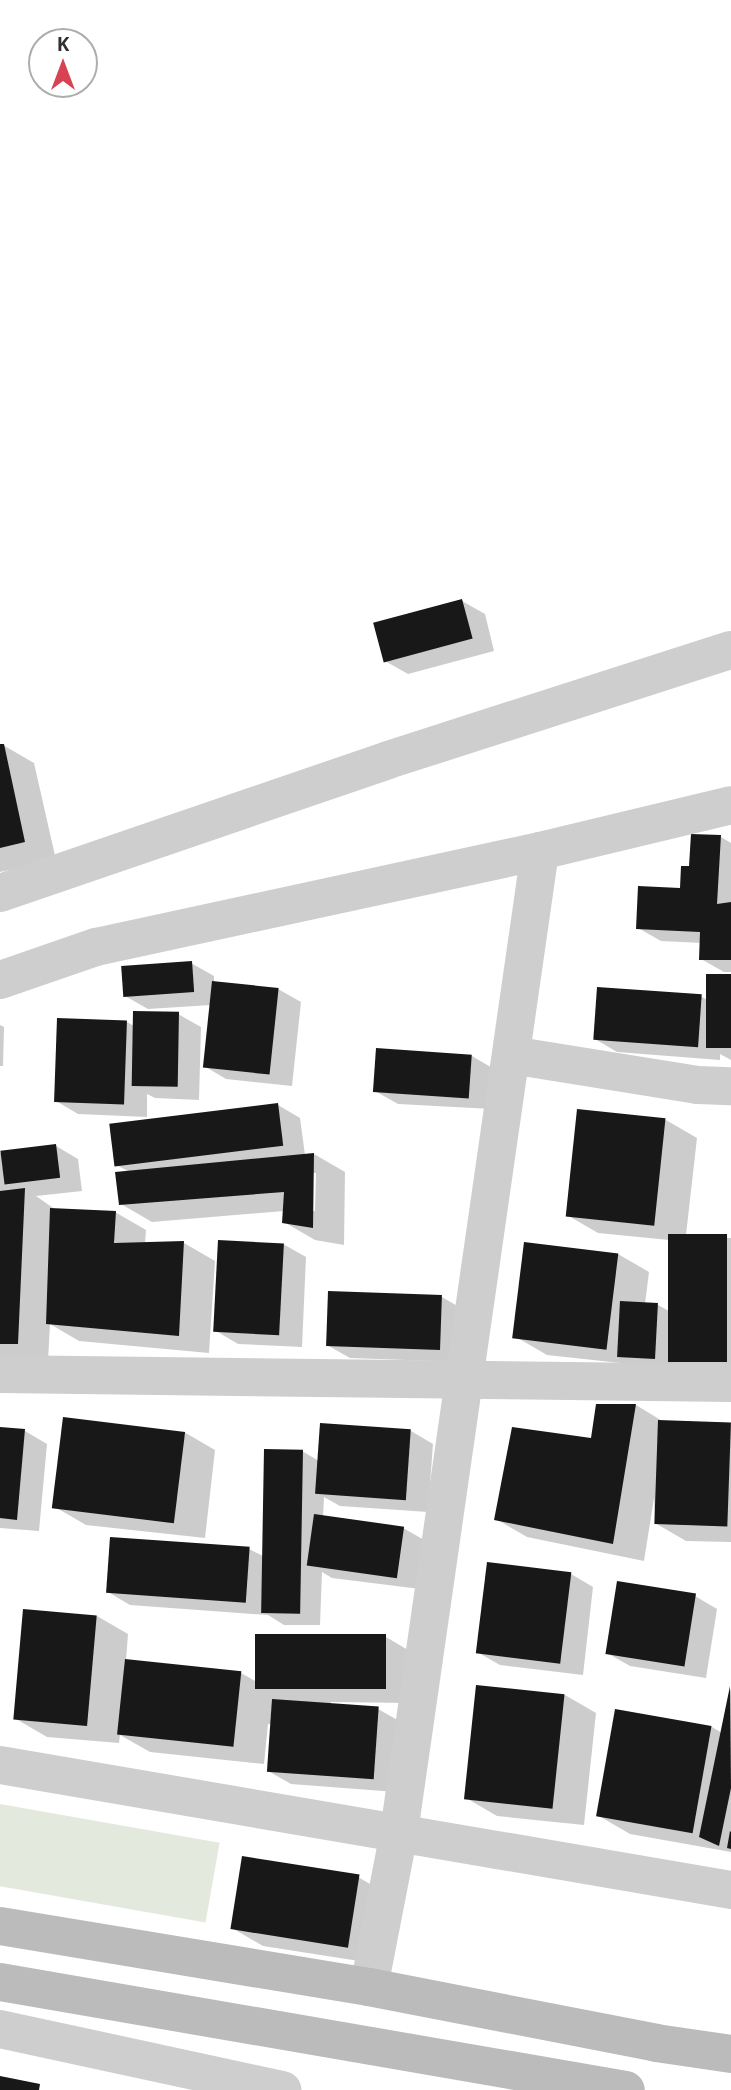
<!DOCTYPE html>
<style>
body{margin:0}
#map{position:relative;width:731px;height:2090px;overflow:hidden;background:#fff;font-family:"Noto Sans",sans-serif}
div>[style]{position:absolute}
.green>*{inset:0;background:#e4e9dd;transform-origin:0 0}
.shadow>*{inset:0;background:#0003}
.building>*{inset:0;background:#181818;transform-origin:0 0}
.minor>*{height:38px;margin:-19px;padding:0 19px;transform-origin:19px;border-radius:19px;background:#cecece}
.secondary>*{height:38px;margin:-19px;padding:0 19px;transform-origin:19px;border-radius:19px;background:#bbb}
span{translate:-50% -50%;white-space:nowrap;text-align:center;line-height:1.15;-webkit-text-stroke:7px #fff;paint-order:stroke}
.north{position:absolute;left:28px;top:28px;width:70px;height:70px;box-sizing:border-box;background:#fff;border:2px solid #adadad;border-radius:50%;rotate:0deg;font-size:19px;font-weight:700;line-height:28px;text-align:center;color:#313131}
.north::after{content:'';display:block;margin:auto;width:24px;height:32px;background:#d94252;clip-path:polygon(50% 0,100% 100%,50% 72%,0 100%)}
</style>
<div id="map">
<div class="green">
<i style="left:0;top:1804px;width:223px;height:81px;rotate:10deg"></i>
</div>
<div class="shadow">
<i style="clip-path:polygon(462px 601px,485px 614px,494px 651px,408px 674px,385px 661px)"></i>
<i style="clip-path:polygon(3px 745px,34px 763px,56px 860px,0 872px,0 746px)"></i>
<i style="clip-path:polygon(721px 837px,731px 843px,731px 972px,724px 972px,701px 959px,702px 943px,661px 941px,638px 928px,682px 889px,691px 868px)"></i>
<i style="clip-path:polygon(191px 963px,214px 976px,214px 983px,278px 989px,301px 1002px,292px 1086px,226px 1079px,204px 1066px,211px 1005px,148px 1009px,125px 996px)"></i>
<i style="clip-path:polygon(731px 976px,731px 1060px,720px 1054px,720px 1060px,617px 1052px,595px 1039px,702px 997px,709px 1001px)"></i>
<i style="clip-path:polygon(178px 1014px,201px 1027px,199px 1100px,155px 1098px,147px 1094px,147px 1117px,78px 1114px,56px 1101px,127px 1022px,134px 1026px)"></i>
<i style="clip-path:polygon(0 1025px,4px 1027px,3px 1066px,0 1066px)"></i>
<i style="clip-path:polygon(472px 1056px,494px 1069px,492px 1109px,398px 1104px,375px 1091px)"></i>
<i style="clip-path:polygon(evenodd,278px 1105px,300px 1118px,305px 1155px,314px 1154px,345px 1172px,344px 1245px,315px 1240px,284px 1222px,284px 1211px,152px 1222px,121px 1204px,130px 1172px,116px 1165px,278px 1105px,312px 1173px,316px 1173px,315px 1211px,312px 1211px,312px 1173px)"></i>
<i style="clip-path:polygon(666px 1120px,697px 1138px,686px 1235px,731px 1238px,731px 1375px,547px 1355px,516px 1337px,618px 1254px,649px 1272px,645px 1304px,658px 1305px,669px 1311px,669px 1240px,598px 1233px,567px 1215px)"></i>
<i style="clip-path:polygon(56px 1146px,78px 1159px,82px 1191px,36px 1196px,56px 1210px,115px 1212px,146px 1230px,145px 1244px,184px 1243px,215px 1261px,209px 1353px,79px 1341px,50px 1324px,48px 1361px,0 1360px,0 1153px)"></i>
<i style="clip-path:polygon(283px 1244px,306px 1257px,302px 1347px,238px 1344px,216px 1331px)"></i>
<i style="clip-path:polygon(442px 1297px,464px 1310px,462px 1362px,350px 1358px,327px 1345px)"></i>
<i style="clip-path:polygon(636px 1405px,664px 1422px,731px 1425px,731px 1542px,686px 1541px,655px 1523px,654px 1498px,644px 1561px,527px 1537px,496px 1519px)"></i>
<i style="clip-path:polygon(0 1429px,25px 1431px,47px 1444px,39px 1531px,0 1528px)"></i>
<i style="clip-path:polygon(411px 1431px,433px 1444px,428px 1512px,340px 1506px,324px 1497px,323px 1517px,403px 1528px,426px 1541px,420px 1589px,332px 1578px,322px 1572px,320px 1625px,284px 1625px,268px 1615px,130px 1605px,108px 1592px,249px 1549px,263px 1556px,302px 1451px,319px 1461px)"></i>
<i style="clip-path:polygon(184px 1432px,215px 1450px,205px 1538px,86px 1525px,55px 1507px)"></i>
<i style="clip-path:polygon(571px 1574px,593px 1587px,583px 1675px,500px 1665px,477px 1652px)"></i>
<i style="clip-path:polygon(695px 1596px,717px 1609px,706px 1678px,630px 1666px,607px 1653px)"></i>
<i style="clip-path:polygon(97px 1616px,128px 1634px,126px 1661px,241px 1673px,257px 1682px,386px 1637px,408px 1650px,408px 1703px,331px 1702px,331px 1705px,378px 1709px,401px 1722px,396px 1792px,291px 1784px,268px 1771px,271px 1724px,268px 1724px,264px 1764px,150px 1752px,120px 1735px,119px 1743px,47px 1737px,16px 1719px)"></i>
<i style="clip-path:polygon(731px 1688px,731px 1852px,630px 1834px,599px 1816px,617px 1711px,712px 1727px,722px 1733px)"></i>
<i style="clip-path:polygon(565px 1695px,596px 1713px,584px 1825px,497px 1816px,466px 1798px)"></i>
<i style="clip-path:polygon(358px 1877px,389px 1895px,378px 1964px,263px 1946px,232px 1928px)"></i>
</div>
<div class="building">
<i style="left:462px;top:599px;width:41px;height:92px;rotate:75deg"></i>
<i style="clip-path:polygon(0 744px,4px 744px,25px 842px,0 848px)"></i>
<i style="clip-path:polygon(691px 834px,721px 835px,717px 904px,731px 902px,731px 960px,699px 960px,700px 932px,636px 929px,638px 886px,680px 888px,681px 866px,689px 866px)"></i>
<i style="left:192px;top:961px;width:31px;height:71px;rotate:86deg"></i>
<i style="left:706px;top:974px;width:25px;height:74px"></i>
<i style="left:212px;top:981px;width:67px;height:87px;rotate:6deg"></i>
<i style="left:597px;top:987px;width:105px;height:53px;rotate:4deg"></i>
<i style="left:133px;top:1011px;width:46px;height:75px;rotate:1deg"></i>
<i style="left:57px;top:1018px;width:70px;height:84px;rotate:2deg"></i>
<i style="left:376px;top:1048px;width:96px;height:44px;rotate:4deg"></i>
<i style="left:278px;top:1103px;width:43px;height:170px;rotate:83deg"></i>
<i style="left:577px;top:1109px;width:89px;height:108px;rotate:6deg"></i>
<i style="left:56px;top:1144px;width:34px;height:56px;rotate:83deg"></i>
<i style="clip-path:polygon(314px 1153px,313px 1228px,282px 1223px,284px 1192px,119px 1205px,115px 1172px)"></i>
<i style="clip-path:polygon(25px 1188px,18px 1344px,0 1344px,0 1191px)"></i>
<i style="clip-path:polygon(50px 1208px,116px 1211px,114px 1243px,184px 1241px,179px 1336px,46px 1324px)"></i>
<i style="left:668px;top:1234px;width:59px;height:128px"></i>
<i style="left:218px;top:1240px;width:66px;height:92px;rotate:3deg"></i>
<i style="left:524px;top:1242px;width:95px;height:97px;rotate:7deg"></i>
<i style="left:328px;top:1291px;width:114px;height:55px;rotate:2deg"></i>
<i style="left:620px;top:1301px;width:38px;height:56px;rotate:3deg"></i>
<i style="clip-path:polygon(596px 1404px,636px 1404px,613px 1544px,494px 1520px,512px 1427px,591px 1438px)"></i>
<i style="left:63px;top:1417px;width:123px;height:92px;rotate:7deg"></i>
<i style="left:658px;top:1420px;width:73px;height:104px;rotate:2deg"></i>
<i style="left:320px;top:1423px;width:91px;height:71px;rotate:4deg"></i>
<i style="clip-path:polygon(0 1427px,25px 1429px,17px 1520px,0 1518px)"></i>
<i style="left:264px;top:1449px;width:39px;height:164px;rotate:1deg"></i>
<i style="left:314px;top:1514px;width:91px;height:52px;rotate:8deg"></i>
<i style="left:110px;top:1537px;width:140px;height:56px;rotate:4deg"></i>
<i style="left:487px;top:1562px;width:85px;height:92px;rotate:7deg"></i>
<i style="left:617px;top:1581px;width:80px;height:74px;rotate:9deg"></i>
<i style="left:23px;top:1609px;width:74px;height:111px;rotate:5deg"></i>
<i style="left:255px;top:1634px;width:131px;height:55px"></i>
<i style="left:125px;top:1659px;width:117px;height:76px;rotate:6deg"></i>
<i style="left:476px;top:1685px;width:89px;height:115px;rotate:6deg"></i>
<i style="clip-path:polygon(730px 1686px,731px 1788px,719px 1846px,699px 1837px)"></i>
<i style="left:272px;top:1699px;width:107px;height:73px;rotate:4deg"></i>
<i style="left:615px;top:1709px;width:98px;height:109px;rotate:10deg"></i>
<i style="clip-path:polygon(730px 1831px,731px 1832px,731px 1849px,727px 1848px)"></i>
<i style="left:242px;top:1856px;width:119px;height:74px;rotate:9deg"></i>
<i style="clip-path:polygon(0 2076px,40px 2084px,39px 2090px,0 2090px)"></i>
</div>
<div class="minor">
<i style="left:0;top:893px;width:410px;rotate:-18.9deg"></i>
<i style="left:388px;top:760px;width:360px;rotate:-17.8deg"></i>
<i style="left:0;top:980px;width:102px;rotate:-19deg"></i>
<i style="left:96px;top:947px;width:454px;rotate:-12.2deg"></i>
<i style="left:540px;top:851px;width:196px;rotate:-13.5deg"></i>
<i style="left:511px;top:1055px;width:189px;rotate:9.1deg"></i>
<i style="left:698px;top:1085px;width:33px;rotate:2deg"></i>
<i style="left:0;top:1374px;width:731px;rotate:0.71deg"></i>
<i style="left:0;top:1765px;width:742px;rotate:9.7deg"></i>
<i style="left:369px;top:1987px;width:158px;rotate:-79deg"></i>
<i style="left:399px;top:1832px;width:991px;rotate:-81.82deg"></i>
<i style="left:0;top:2029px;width:289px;rotate:12.2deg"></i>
</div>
<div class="secondary">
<i style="left:0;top:1926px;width:374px;rotate:9.4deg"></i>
<i style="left:369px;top:1987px;width:292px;rotate:11deg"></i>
<i style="left:656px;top:2043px;width:76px;rotate:8.3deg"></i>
<i style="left:0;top:1982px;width:635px;rotate:9.79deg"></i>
</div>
<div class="north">K</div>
</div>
